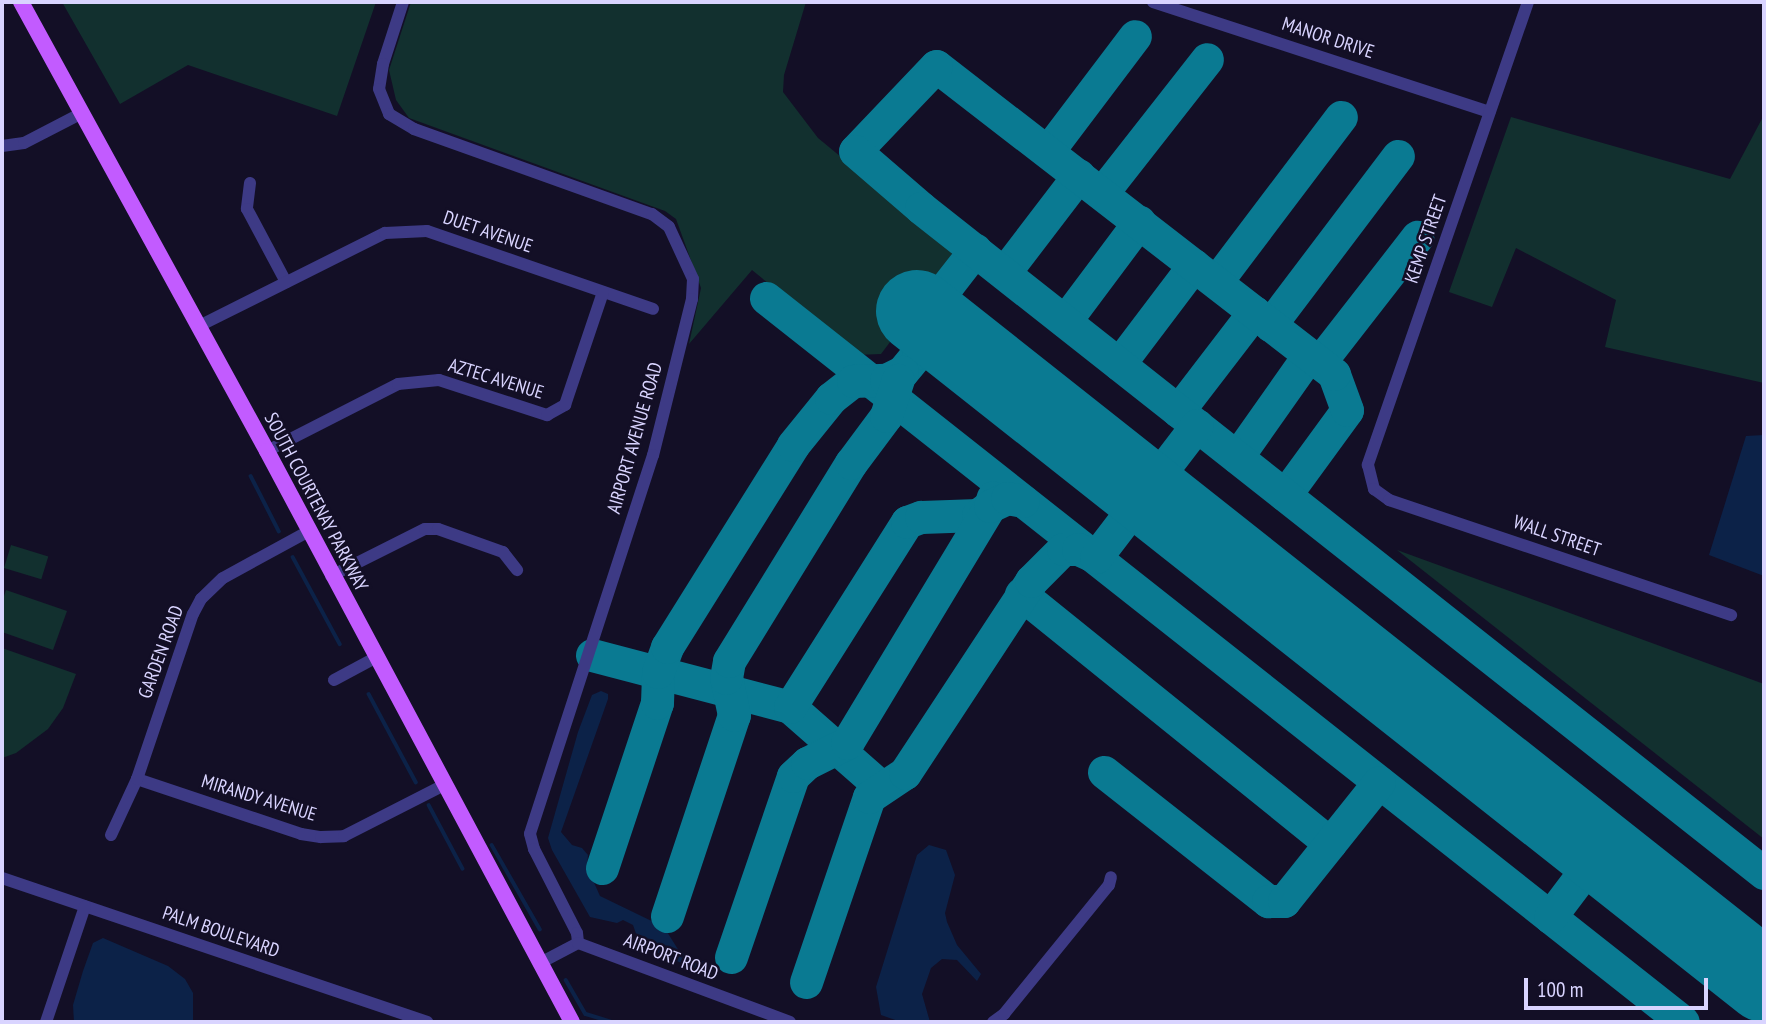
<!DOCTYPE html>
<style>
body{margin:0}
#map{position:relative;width:1766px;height:1024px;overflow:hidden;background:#130f26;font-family:"PT Sans Narrow",sans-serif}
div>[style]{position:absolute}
.green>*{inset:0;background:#12302f;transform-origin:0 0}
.water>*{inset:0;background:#0c2248}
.stream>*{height:3.5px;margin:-1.75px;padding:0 1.75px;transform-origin:1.75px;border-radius:1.75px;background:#0c2248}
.taxiway>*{height:33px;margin:-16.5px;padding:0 16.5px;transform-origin:16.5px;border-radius:16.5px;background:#0a7a92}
.runway>*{height:82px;margin:-41px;padding:0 41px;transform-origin:41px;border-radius:41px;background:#0a7a92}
.minor>*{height:12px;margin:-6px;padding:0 6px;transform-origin:6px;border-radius:6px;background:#3d3a85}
.major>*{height:16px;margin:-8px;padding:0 8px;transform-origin:8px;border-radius:8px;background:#c25bff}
span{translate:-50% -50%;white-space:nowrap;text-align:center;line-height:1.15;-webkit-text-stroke:5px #130f26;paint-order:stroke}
.street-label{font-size:19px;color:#d9d4ff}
.frame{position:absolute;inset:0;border:4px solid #d9d4ff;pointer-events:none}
.scale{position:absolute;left:1524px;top:978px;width:184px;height:32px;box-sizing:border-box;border:4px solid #d9d4ff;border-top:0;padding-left:9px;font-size:21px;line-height:24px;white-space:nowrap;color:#d9d4ff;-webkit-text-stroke:5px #130f26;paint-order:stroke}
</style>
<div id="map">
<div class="green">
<i style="clip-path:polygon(62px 2px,376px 2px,337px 116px,188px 65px,120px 104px)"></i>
<i style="clip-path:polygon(411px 2px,806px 2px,784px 75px,783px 92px,818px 138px,949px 246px,952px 253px,949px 264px,881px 354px,856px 355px,752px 270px,689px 344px,701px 288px,676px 219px,665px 211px,409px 118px,396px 100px,389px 70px)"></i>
<i style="clip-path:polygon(1764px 115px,1764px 383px,1605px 347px,1616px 300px,1516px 248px,1492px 307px,1449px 292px,1511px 117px,1730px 179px)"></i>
<i style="left:11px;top:545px;width:39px;height:24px;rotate:17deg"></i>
<i style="clip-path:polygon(1397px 550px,1764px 684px,1764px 839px)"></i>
<i style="clip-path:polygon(6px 590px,67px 611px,53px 650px,2px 632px,2px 602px)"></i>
<i style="clip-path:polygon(2px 648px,76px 674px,63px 708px,48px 729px,16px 753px,2px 758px)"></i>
</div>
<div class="water">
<i style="clip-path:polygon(1764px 435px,1764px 576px,1709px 555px,1746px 436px)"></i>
<i style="clip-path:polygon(601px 691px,608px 694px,608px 699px,561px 832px,572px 845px,582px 848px,588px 855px,587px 867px,600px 896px,664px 927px,679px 951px,712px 965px,709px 975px,640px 945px,633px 925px,623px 920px,617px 923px,590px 917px,552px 850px,548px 838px,578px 732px,592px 695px)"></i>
<i style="clip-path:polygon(929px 845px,946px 850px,955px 875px,945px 913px,947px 922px,957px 945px,981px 974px,977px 981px,957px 960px,942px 959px,931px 968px,922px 994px,930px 1022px,901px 1022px,881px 1015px,876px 987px,917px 855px)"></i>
<i style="clip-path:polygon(103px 938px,168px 966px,185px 979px,193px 993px,193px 1022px,74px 1022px,73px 1005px,83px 971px,93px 943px)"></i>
</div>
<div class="stream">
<i style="left:251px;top:476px;width:62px;rotate:63deg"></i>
<i style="left:293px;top:557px;width:99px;rotate:61.6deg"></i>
<i style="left:369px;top:694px;width:100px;rotate:61.9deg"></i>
<i style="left:429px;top:805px;width:72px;rotate:62deg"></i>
<i style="left:492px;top:845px;width:97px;rotate:60.3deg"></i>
<i style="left:566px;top:980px;width:39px;rotate:60deg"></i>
<i style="left:586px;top:1014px;width:28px;rotate:17deg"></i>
</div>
<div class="taxiway">
<i style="left:1048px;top:151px;width:144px;rotate:-52.9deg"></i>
<i style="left:1102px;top:193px;width:170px;rotate:-51.9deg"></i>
<i style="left:1004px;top:273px;width:123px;rotate:-52.6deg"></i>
<i style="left:1216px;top:282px;width:207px;rotate:-52.9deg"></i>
<i style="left:766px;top:298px;width:1168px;rotate:38.29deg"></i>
<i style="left:1065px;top:321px;width:124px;rotate:-53.2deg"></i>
<i style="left:1270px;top:325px;width:212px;rotate:-52.9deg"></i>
<i style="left:1319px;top:363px;width:160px;rotate:-52.1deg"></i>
<i style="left:1119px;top:364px;width:124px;rotate:-52.9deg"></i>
<i style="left:889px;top:388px;width:45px;rotate:-50.4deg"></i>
<i style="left:918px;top:353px;width:30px;rotate:-21deg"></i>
<i style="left:946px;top:342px;width:12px;rotate:9deg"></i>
<i style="left:958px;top:344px;width:26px;rotate:-130deg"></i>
<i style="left:941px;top:324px;width:17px;rotate:-93deg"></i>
<i style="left:940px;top:307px;width:22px;rotate:-72deg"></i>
<i style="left:947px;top:286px;width:46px;rotate:-52.1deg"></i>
<i style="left:1178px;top:411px;width:125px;rotate:-52.5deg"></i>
<i style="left:1237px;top:457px;width:125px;rotate:-54.8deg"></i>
<i style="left:1285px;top:495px;width:105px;rotate:-53.9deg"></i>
<i style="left:1347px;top:410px;width:38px;rotate:-110deg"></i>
<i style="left:1334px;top:374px;width:503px;rotate:-142.26deg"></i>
<i style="left:936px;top:66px;width:117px;rotate:133.6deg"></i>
<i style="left:855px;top:151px;width:87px;rotate:40.8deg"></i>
<i style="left:921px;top:208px;width:1074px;rotate:38.27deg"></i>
<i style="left:1021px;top:594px;width:397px;rotate:38.9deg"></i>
<i style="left:592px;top:655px;width:205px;rotate:14.7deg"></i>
<i style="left:790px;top:707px;width:121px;rotate:41.3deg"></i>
<i style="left:790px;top:707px;width:219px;rotate:-57.7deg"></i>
<i style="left:907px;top:522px;width:15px;rotate:-20deg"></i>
<i style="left:921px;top:517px;width:57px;rotate:-2deg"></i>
<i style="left:978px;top:515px;width:15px;rotate:-37deg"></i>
<i style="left:990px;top:506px;width:9px;rotate:-72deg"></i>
<i style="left:1104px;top:772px;width:209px;rotate:38.2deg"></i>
<i style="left:1268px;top:901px;width:16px"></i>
<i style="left:1284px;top:901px;width:152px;rotate:-51.4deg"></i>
<i style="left:602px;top:868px;width:174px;rotate:-71.6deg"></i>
<i style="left:657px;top:703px;width:31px;rotate:-88deg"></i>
<i style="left:658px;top:672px;width:27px;rotate:-70deg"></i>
<i style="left:667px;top:647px;width:238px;rotate:-58deg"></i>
<i style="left:793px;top:445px;width:60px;rotate:-51deg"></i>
<i style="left:831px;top:398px;width:28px;rotate:-38deg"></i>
<i style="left:853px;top:381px;width:33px;rotate:-2deg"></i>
<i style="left:886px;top:380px;width:18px;rotate:-27deg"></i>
<i style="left:667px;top:916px;width:212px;rotate:-71.6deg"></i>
<i style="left:734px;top:715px;width:38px;rotate:-102deg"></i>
<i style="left:726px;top:678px;width:17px;rotate:-80deg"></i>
<i style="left:729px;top:661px;width:233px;rotate:-58.4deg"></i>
<i style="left:851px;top:463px;width:59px;rotate:-53.3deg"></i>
<i style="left:886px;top:416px;width:38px;rotate:-72deg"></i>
<i style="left:1550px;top:917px;width:83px;rotate:-52.9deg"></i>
<i style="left:731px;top:957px;width:191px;rotate:-71.1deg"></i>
<i style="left:793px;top:776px;width:19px;rotate:-43deg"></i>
<i style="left:807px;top:763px;width:45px;rotate:-26.6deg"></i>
<i style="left:847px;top:743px;width:277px;rotate:-58.9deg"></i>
<i style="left:990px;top:506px;width:19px;rotate:-25deg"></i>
<i style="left:1007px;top:498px;width:16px;rotate:11deg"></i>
<i style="left:806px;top:982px;width:195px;rotate:-71.2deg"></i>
<i style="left:869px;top:797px;width:43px;rotate:-33.7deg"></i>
<i style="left:905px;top:773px;width:230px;rotate:-56.7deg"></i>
<i style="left:1031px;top:581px;width:45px;rotate:-45deg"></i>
<i style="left:1063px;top:549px;width:15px"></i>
<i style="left:1078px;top:549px;width:20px;rotate:24deg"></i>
<i style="left:1096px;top:557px;width:166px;rotate:-52.6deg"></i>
</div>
<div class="runway">
<i style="left:917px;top:311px;width:1080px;rotate:38.34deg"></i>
</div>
<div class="minor">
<i style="left:403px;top:2px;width:65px;rotate:107.9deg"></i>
<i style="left:383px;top:64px;width:25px;rotate:99deg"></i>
<i style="left:379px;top:89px;width:27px;rotate:68deg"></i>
<i style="left:389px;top:114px;width:29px;rotate:31deg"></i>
<i style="left:414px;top:129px;width:253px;rotate:19.7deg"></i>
<i style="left:652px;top:214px;width:21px;rotate:37deg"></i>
<i style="left:669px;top:227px;width:57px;rotate:65.2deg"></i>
<i style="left:693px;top:279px;width:20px;rotate:93deg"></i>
<i style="left:692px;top:299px;width:161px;rotate:104deg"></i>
<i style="left:653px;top:455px;width:398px;rotate:108deg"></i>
<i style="left:530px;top:834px;width:16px;rotate:75deg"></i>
<i style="left:534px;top:849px;width:94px;rotate:62.9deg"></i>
<i style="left:577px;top:933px;width:10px;rotate:84deg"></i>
<i style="left:1153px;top:2px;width:354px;rotate:18.1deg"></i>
<i style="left:1528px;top:2px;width:490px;rotate:109.1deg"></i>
<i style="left:1368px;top:465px;width:25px;rotate:76deg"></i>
<i style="left:1374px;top:489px;width:19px;rotate:36deg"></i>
<i style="left:1389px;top:500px;width:361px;rotate:18.6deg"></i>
<i style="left:2px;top:146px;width:22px;rotate:-8deg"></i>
<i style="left:24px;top:143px;width:65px;rotate:-27.3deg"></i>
<i style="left:250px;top:183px;width:26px;rotate:97deg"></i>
<i style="left:247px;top:209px;width:83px;rotate:61.9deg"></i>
<i style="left:199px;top:326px;width:208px;rotate:-26.6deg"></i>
<i style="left:385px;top:233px;width:42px;rotate:-2.7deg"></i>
<i style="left:427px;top:231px;width:239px;rotate:19deg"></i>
<i style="left:267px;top:451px;width:147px;rotate:-27.1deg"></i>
<i style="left:398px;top:384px;width:41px;rotate:-5.6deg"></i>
<i style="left:439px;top:380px;width:114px;rotate:18deg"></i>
<i style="left:547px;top:415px;width:21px;rotate:-29deg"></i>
<i style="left:565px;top:405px;width:119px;rotate:-71.4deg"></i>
<i style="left:331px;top:576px;width:105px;rotate:-26.6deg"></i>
<i style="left:425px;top:529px;width:13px"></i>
<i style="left:438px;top:529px;width:69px;rotate:19.5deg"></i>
<i style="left:503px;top:552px;width:23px;rotate:52deg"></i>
<i style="left:334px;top:680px;width:47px;rotate:-28.2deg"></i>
<i style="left:137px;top:779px;width:173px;rotate:18.5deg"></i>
<i style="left:301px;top:834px;width:20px;rotate:9deg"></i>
<i style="left:321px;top:837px;width:23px;rotate:-2deg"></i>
<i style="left:344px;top:836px;width:112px;rotate:-27deg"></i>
<i style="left:111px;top:835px;width:62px;rotate:-65.1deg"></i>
<i style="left:137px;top:779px;width:174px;rotate:-71.3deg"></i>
<i style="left:193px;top:614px;width:17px;rotate:-62deg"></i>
<i style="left:201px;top:599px;width:30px;rotate:-44deg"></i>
<i style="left:223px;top:578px;width:96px;rotate:-28.7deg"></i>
<i style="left:2px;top:878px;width:449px;rotate:18.7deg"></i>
<i style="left:540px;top:963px;width:43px;rotate:-27.8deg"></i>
<i style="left:578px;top:943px;width:226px;rotate:20.4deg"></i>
<i style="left:46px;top:1022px;width:122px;rotate:-71.4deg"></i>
<i style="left:993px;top:1022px;width:14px;rotate:-36deg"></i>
<i style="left:1004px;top:1014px;width:166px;rotate:-50.9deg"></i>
<i style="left:1109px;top:885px;width:8px;rotate:-76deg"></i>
</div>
<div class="major">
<i style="left:21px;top:2px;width:512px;rotate:61.28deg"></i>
<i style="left:267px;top:451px;width:647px;rotate:61.89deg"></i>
</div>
<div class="street-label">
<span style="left:1328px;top:38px;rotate:18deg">MANOR DRIVE</span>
<span style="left:488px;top:232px;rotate:19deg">DUET AVENUE</span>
<span style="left:1426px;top:239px;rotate:-71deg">KEMP STREET</span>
<span style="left:496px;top:379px;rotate:17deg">AZTEC AVENUE</span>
<span style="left:635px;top:438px;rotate:-74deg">AIRPORT AVENUE ROAD</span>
<span style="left:316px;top:502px;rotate:62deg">SOUTH COURTENAY PARKWAY</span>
<span style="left:1557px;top:536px;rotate:19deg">WALL STREET</span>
<span style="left:161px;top:652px;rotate:-70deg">GARDEN ROAD</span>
<span style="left:259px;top:798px;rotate:17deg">MIRANDY AVENUE</span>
<span style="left:221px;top:932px;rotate:19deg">PALM BOULEVARD</span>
<span style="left:671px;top:957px;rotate:21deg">AIRPORT ROAD</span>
</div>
<div class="frame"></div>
<div class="scale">100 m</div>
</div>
